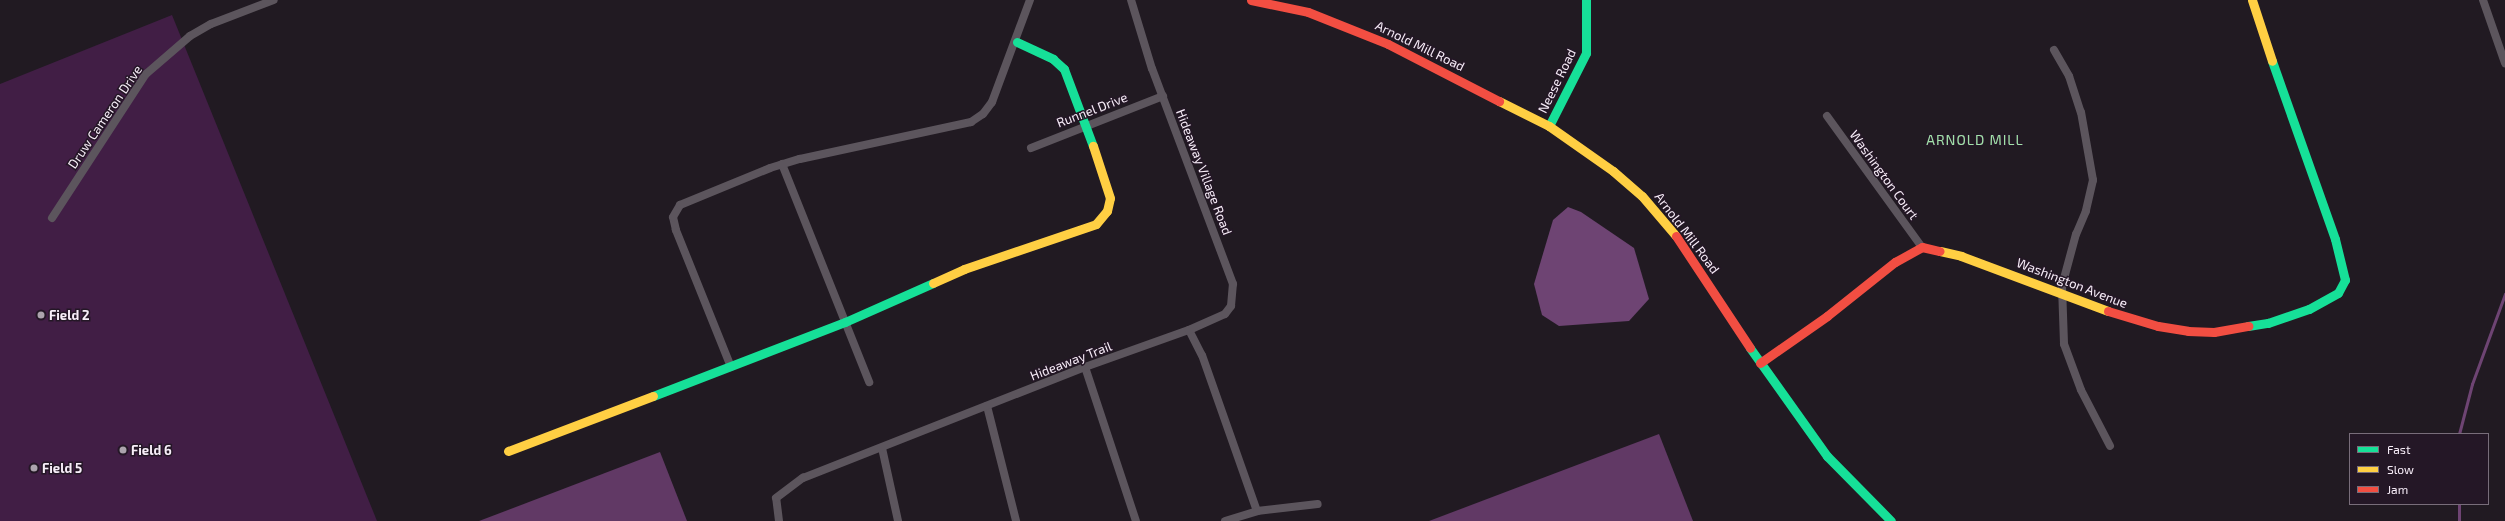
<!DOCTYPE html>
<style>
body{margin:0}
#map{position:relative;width:2505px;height:521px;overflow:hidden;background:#211a22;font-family:"Exo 2",sans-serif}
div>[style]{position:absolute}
.green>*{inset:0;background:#411e45}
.forest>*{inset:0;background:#613965}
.water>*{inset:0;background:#6e4473}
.stream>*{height:3px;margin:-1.5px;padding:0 1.5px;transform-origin:1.5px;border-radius:1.5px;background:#6e4473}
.street>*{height:8px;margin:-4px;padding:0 4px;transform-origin:4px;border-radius:4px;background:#5c555d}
.fast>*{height:9px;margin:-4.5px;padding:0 4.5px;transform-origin:4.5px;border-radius:4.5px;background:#16e098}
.slow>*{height:9px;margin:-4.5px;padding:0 4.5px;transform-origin:4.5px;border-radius:4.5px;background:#ffcf43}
.jam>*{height:9px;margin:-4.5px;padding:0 4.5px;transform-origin:4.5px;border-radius:4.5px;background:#f24e42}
.dots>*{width:11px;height:11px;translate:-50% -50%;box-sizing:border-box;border:2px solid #241726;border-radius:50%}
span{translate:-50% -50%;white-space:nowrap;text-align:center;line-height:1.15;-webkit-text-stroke:3px #241726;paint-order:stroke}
.street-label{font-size:13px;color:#f7edf8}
.poi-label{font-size:13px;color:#f7edf8;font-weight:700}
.left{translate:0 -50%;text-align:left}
.neighbourhood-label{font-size:14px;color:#a2e1aa;letter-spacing:1px}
.legend{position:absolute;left:2349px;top:433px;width:140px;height:72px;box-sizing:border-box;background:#241726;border:1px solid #786d7a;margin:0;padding:5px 7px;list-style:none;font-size:12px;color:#f7edf8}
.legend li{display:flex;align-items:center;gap:8px;height:20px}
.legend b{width:20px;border:1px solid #786d7a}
</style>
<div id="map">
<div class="green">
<i style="clip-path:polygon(172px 15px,377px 521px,0 521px,0 84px)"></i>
</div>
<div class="forest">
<i style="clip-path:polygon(1659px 434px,1693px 521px,1429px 521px)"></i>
<i style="clip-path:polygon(660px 452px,687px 521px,479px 521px)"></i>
</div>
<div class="water">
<i style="clip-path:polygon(1568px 207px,1581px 212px,1634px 248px,1649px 299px,1629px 321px,1559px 326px,1542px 315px,1534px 284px,1553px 220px)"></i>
</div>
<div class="stream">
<i style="left:2459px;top:434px;width:52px;rotate:-75.4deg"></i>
<i style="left:2472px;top:384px;width:96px;rotate:-69.9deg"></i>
<i style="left:2459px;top:521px;width:17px;rotate:-90deg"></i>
</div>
<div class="street">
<i style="left:2483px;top:0;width:67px;rotate:70.8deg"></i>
<i style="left:2054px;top:50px;width:30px;rotate:60deg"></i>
<i style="left:2069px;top:76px;width:38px;rotate:72deg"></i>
<i style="left:2081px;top:112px;width:69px;rotate:80deg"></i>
<i style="left:2093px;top:180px;width:32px;rotate:103deg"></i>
<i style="left:2086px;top:211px;width:25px;rotate:113deg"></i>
<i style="left:2076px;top:234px;width:54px;rotate:105.1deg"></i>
<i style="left:2062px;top:286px;width:58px;rotate:88deg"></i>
<i style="left:2064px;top:344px;width:49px;rotate:69.7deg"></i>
<i style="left:2081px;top:390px;width:63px;rotate:62.6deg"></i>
<i style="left:1827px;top:116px;width:162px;rotate:54.1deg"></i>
<i style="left:1031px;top:148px;width:142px;rotate:-21.5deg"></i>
<i style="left:782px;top:164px;width:235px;rotate:68.2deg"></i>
<i style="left:52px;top:218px;width:172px;rotate:-56.9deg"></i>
<i style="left:146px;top:74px;width:58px;rotate:-40.8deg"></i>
<i style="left:190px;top:36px;width:24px;rotate:-30deg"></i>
<i style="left:211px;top:24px;width:67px;rotate:-20.9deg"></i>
<i style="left:1189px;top:330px;width:28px;rotate:63deg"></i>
<i style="left:1202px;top:355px;width:165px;rotate:70.6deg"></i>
<i style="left:731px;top:367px;width:148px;rotate:-111.9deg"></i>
<i style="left:676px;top:230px;width:13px;rotate:-103deg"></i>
<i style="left:673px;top:217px;width:14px;rotate:-60deg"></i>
<i style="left:680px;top:205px;width:97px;rotate:-22.3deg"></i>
<i style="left:770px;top:168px;width:31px;rotate:-17deg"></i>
<i style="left:800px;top:159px;width:175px;rotate:-12.2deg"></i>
<i style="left:971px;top:122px;width:14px;rotate:-34deg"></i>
<i style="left:983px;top:114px;width:15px;rotate:-53deg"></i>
<i style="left:992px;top:102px;width:109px;rotate:-69.6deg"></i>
<i style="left:1085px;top:367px;width:162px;rotate:71.7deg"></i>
<i style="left:987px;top:406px;width:119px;rotate:75.8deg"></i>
<i style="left:882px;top:448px;width:75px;rotate:77.6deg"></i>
<i style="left:779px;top:521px;width:23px;rotate:-97deg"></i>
<i style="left:776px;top:498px;width:34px;rotate:-37deg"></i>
<i style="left:803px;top:478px;width:303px;rotate:-21.5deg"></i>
<i style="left:1085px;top:367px;width:110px;rotate:-19.6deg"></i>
<i style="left:1189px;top:330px;width:39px;rotate:-24deg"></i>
<i style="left:1225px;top:314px;width:10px;rotate:-53deg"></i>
<i style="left:1231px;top:306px;width:22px;rotate:-85deg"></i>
<i style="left:1233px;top:284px;width:230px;rotate:-110.6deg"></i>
<i style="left:1152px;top:69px;width:72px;rotate:-106.9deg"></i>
<i style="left:1225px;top:521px;width:34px;rotate:-17deg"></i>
<i style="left:1257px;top:511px;width:61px;rotate:-6.5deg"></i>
</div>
<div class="fast">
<i style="left:1017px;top:42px;width:40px;rotate:25deg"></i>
<i style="left:1053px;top:59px;width:15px;rotate:42deg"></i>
<i style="left:1064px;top:69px;width:82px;rotate:69.4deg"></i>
<i style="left:1549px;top:126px;width:82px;rotate:-63.1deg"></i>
<i style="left:1586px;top:53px;width:53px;rotate:-90deg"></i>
<i style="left:2248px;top:326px;width:20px;rotate:-9deg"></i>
<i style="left:2268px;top:323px;width:43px;rotate:-18.9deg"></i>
<i style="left:2309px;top:309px;width:33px;rotate:-29deg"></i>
<i style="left:2338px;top:293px;width:15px;rotate:-62deg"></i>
<i style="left:2345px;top:280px;width:42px;rotate:-103.7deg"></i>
<i style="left:2335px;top:239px;width:189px;rotate:-109.5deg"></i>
<i style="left:1750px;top:348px;width:133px;rotate:54.5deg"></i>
<i style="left:1827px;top:456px;width:91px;rotate:45.4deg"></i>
<i style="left:653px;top:396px;width:206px;rotate:-21.1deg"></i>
<i style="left:845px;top:322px;width:96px;rotate:-23.9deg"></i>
</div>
<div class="slow">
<i style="left:2252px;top:0;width:64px;rotate:71.8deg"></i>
<i style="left:1499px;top:101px;width:56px;rotate:26.6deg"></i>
<i style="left:1549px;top:126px;width:78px;rotate:35.1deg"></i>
<i style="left:1613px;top:171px;width:38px;rotate:41deg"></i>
<i style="left:1642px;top:196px;width:52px;rotate:49.6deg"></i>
<i style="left:1940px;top:251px;width:22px;rotate:13deg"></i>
<i style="left:1961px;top:256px;width:157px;rotate:20.5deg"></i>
<i style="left:933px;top:283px;width:34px;rotate:-24deg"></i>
<i style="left:964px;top:269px;width:139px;rotate:-18.8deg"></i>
<i style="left:1096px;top:224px;width:17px;rotate:-50deg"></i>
<i style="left:1107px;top:211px;width:13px;rotate:-77deg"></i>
<i style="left:1110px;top:198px;width:55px;rotate:-108.1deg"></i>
<i style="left:508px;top:451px;width:155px;rotate:-20.8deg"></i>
</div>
<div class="jam">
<i style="left:1251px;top:0;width:58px;rotate:11.9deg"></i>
<i style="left:1308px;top:12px;width:86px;rotate:21.8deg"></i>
<i style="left:1388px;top:44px;width:125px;rotate:27.2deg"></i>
<i style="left:1676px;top:236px;width:134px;rotate:56.5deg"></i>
<i style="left:2108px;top:311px;width:52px;rotate:16.7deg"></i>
<i style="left:2158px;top:326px;width:30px;rotate:9deg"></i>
<i style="left:2188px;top:331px;width:26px;rotate:2deg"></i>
<i style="left:2214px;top:332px;width:35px;rotate:-10deg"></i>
<i style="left:1760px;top:363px;width:82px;rotate:-35deg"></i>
<i style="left:1827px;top:316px;width:87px;rotate:-38.5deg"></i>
<i style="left:1895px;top:262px;width:31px;rotate:-29deg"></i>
<i style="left:1922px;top:247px;width:18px;rotate:13deg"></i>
</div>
<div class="dots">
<i style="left:41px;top:315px;background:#aca3ad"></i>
<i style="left:123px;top:450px;background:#aca3ad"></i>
<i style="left:34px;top:468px;background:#aca3ad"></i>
</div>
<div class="street-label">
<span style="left:1420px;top:46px;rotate:26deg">Arnold Mill Road</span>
<span style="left:1557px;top:81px;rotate:-64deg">Neese Road</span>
<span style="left:1092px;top:110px;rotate:-21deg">Runnel Drive</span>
<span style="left:105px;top:117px;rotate:-56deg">Druw Cameron Drive</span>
<span style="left:1204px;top:172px;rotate:69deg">Hideaway Village Road</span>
<span style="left:1884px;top:175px;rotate:54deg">Washington Court</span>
<span style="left:1687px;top:233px;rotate:53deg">Arnold Mill Road</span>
<span style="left:2072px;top:283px;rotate:21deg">Washington Avenue</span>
<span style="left:1071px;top:361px;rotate:-21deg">Hideaway Trail</span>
</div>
<div class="poi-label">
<span class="left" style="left:49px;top:315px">Field 2</span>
<span class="left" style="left:131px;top:450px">Field 6</span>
<span class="left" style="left:42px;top:468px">Field 5</span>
</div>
<div class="neighbourhood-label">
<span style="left:1975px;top:140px">ARNOLD MILL</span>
</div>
<ul class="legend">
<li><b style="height:5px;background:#16e098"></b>Fast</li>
<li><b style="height:5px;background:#ffcf43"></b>Slow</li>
<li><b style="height:5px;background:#f24e42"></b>Jam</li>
</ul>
</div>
